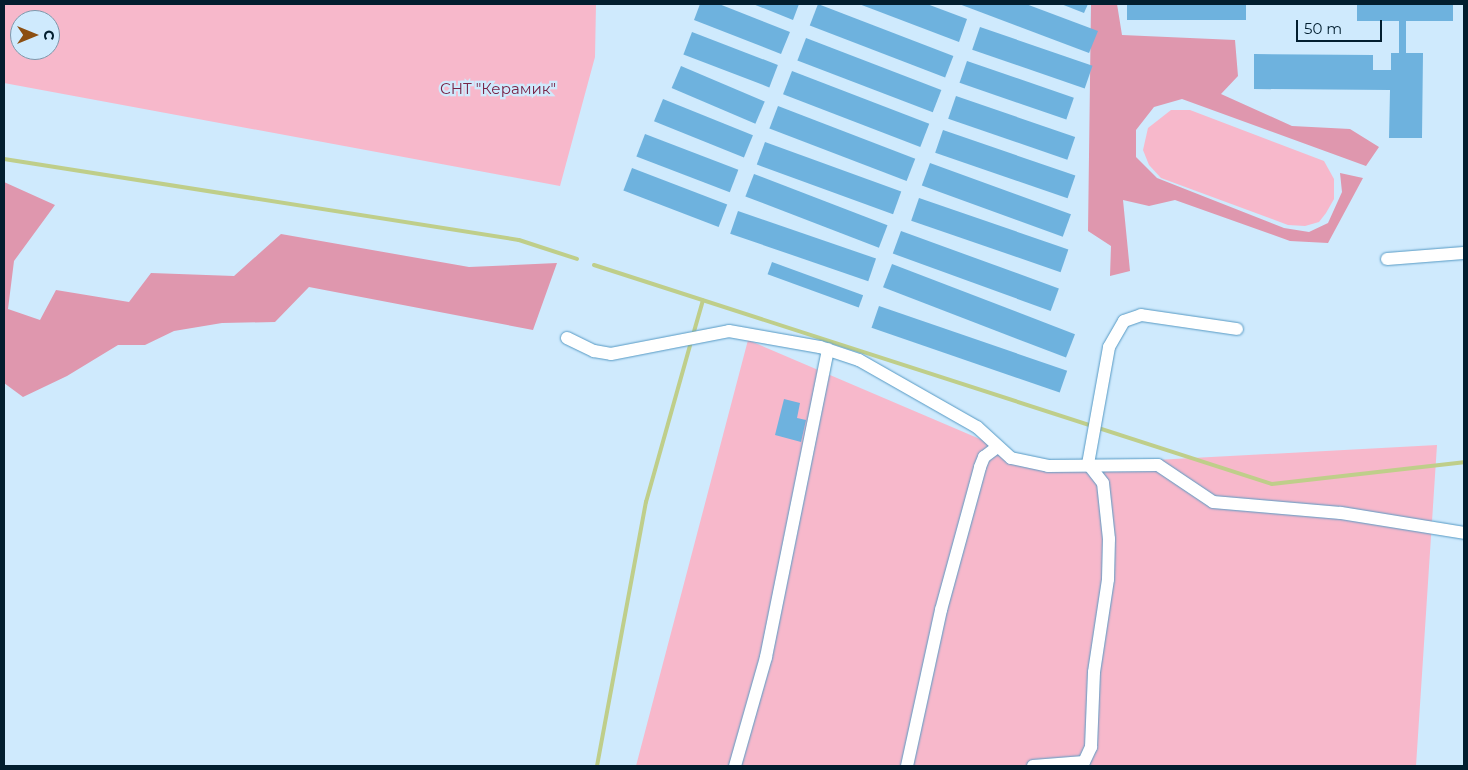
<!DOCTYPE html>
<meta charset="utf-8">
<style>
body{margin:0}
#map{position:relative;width:1468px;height:770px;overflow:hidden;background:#cfeafd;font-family:Montserrat,sans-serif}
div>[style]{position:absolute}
.green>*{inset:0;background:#f7b8cb}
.forest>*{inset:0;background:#df97ae}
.stream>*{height:4px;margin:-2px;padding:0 2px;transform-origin:2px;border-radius:2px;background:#bfce8a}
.building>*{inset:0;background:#6eb2de;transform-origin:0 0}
.roads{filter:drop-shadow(0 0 1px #5599c4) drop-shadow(0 0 1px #5599c4)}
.minor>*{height:12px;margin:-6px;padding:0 6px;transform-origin:6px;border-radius:6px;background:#fff}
span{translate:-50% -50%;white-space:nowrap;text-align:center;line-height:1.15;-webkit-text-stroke:4.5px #cfeafd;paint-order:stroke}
.park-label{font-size:15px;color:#782447}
.frame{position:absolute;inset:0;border:5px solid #021e2f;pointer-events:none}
.north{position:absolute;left:10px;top:10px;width:50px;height:50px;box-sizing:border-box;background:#cfeafd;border:1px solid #7d98ab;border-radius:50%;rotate:90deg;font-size:14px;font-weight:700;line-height:20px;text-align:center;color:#021e2f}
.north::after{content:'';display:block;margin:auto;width:18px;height:22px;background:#8c4f12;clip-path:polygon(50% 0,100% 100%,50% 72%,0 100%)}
.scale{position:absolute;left:1296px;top:20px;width:86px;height:22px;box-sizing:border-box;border:2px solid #021e2f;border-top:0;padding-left:6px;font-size:15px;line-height:18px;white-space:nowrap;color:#021e2f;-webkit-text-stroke:4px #cfeafd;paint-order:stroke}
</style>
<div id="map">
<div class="green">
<i style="clip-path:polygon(evenodd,4px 4px,596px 4px,595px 57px,560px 186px,4px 83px,4px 4px,20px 20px,50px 20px,50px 50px,20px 50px,20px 20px)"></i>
<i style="clip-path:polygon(1171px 110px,1190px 110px,1324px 161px,1334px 179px,1334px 199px,1326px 213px,1319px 222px,1305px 226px,1288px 225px,1161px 178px,1149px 165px,1143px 150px,1148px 128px)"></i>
<i style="clip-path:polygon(748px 340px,1043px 466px,1437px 445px,1416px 766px,636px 766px)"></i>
</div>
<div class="forest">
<i style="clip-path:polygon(1091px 4px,1117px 4px,1122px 35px,1235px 40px,1238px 76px,1221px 94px,1292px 126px,1350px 129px,1379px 147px,1366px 166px,1182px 99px,1154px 107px,1136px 130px,1136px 157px,1157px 178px,1284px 228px,1309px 232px,1328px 223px,1342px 192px,1340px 173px,1363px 178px,1328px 243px,1290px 241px,1175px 200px,1149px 206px,1123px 200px,1130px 271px,1110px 276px,1111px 246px,1088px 231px)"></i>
<i style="clip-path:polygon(4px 182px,55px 205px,14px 261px,8px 309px,40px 320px,56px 290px,129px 302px,151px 273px,234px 276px,281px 234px,469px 267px,557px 263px,533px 330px,309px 287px,275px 322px,222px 323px,174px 331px,145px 345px,118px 345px,67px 376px,23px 397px,4px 383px)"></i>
</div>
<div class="stream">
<i style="left:4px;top:159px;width:521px;rotate:8.94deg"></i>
<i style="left:519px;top:240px;width:61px;rotate:18.1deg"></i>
<i style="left:594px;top:265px;width:712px;rotate:17.9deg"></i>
<i style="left:1272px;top:484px;width:193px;rotate:-6.5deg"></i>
<i style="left:693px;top:335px;width:36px;rotate:-74deg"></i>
<i style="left:597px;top:766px;width:269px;rotate:-79.5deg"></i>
<i style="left:646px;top:502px;width:166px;rotate:-74.3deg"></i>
</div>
<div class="building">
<i style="clip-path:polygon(700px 4px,719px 4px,790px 32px,781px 54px,694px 20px)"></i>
<i style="clip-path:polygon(753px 4px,799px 4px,793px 20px)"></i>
<i style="left:818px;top:4px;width:145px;height:23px;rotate:21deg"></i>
<i style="clip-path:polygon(859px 4px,927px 4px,967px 19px,959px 42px)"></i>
<i style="clip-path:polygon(959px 4px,1026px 4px,1098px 31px,1089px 53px)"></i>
<i style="clip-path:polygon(1061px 4px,1088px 4px,1084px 13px)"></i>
<i style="left:1127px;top:4px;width:119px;height:16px"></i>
<i style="clip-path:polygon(1357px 4px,1453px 4px,1453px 21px,1406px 21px,1406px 53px,1423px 53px,1422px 138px,1389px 138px,1390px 90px,1254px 89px,1254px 54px,1373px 55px,1373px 70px,1391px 70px,1391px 53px,1399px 53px,1399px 21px,1357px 21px)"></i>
<i style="left:980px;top:27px;width:119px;height:24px;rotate:19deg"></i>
<i style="left:692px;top:32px;width:92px;height:24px;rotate:21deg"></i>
<i style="left:806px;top:38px;width:145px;height:24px;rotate:21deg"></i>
<i style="left:967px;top:61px;width:113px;height:23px;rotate:19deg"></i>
<i style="left:681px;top:66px;width:91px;height:24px;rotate:23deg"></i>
<i style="left:792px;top:71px;width:147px;height:25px;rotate:21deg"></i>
<i style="left:956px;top:96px;width:126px;height:24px;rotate:19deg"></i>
<i style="left:663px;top:99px;width:97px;height:24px;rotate:22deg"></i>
<i style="left:778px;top:106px;width:147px;height:24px;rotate:21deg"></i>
<i style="left:943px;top:130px;width:140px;height:24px;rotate:19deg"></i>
<i style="left:645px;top:134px;width:100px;height:24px;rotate:21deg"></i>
<i style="left:765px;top:142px;width:145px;height:24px;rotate:20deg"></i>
<i style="left:930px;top:163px;width:150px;height:24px;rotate:20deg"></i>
<i style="left:632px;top:168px;width:102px;height:24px;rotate:21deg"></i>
<i style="left:754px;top:174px;width:143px;height:24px;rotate:21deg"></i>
<i style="left:919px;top:198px;width:158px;height:24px;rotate:19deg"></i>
<i style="left:738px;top:211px;width:146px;height:24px;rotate:19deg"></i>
<i style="left:901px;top:231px;width:168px;height:24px;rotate:20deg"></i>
<i style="left:772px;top:262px;width:97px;height:13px;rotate:20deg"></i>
<i style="left:892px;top:264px;width:196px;height:25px;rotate:21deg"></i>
<i style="left:879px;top:306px;width:199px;height:23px;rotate:19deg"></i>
<i style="clip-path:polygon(784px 399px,800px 403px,797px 418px,806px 420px,801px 442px,775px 435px)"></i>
</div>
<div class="roads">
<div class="minor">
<i style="left:1387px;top:259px;width:77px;rotate:-4.5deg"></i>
<i style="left:567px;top:338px;width:30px;rotate:26deg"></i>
<i style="left:594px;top:351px;width:17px;rotate:10deg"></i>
<i style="left:611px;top:354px;width:120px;rotate:-11deg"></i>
<i style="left:729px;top:331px;width:92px;rotate:10deg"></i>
<i style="left:820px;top:347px;width:41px;rotate:18.4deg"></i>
<i style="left:859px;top:360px;width:136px;rotate:29.6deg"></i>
<i style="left:977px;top:427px;width:46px;rotate:42.4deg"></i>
<i style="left:1011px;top:458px;width:38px;rotate:12deg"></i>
<i style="left:1048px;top:466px;width:110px;rotate:-0.5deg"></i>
<i style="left:1158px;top:465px;width:66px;rotate:33.9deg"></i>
<i style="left:1213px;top:502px;width:128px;rotate:4.9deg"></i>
<i style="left:1341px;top:513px;width:125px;rotate:9.2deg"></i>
<i style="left:1088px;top:464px;width:119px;rotate:-79.8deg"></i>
<i style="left:1109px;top:347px;width:30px;rotate:-60deg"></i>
<i style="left:1124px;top:321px;width:18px;rotate:-19deg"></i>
<i style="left:1141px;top:315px;width:97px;rotate:8.3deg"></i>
<i style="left:735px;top:766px;width:113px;rotate:-74.1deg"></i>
<i style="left:766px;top:657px;width:314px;rotate:-78.6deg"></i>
<i style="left:907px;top:766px;width:160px;rotate:-77.7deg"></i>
<i style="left:941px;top:610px;width:148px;rotate:-74.7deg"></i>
<i style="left:980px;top:467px;width:11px;rotate:-68deg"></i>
<i style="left:984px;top:457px;width:15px;rotate:-37deg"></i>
<i style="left:1033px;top:766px;width:51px;rotate:-4.5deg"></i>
<i style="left:1084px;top:762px;width:17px;rotate:-65deg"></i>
<i style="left:1091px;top:747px;width:75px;rotate:-87.7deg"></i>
<i style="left:1094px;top:672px;width:94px;rotate:-81.4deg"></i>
<i style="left:1108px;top:579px;width:40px;rotate:-88.6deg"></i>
<i style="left:1109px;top:539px;width:56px;rotate:-96.1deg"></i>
<i style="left:1103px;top:483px;width:24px;rotate:-128deg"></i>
</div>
</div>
<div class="park-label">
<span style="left:498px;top:89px">СНТ "Керамик"</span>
</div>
<div class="frame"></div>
<div class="north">С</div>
<div class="scale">50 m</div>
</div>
